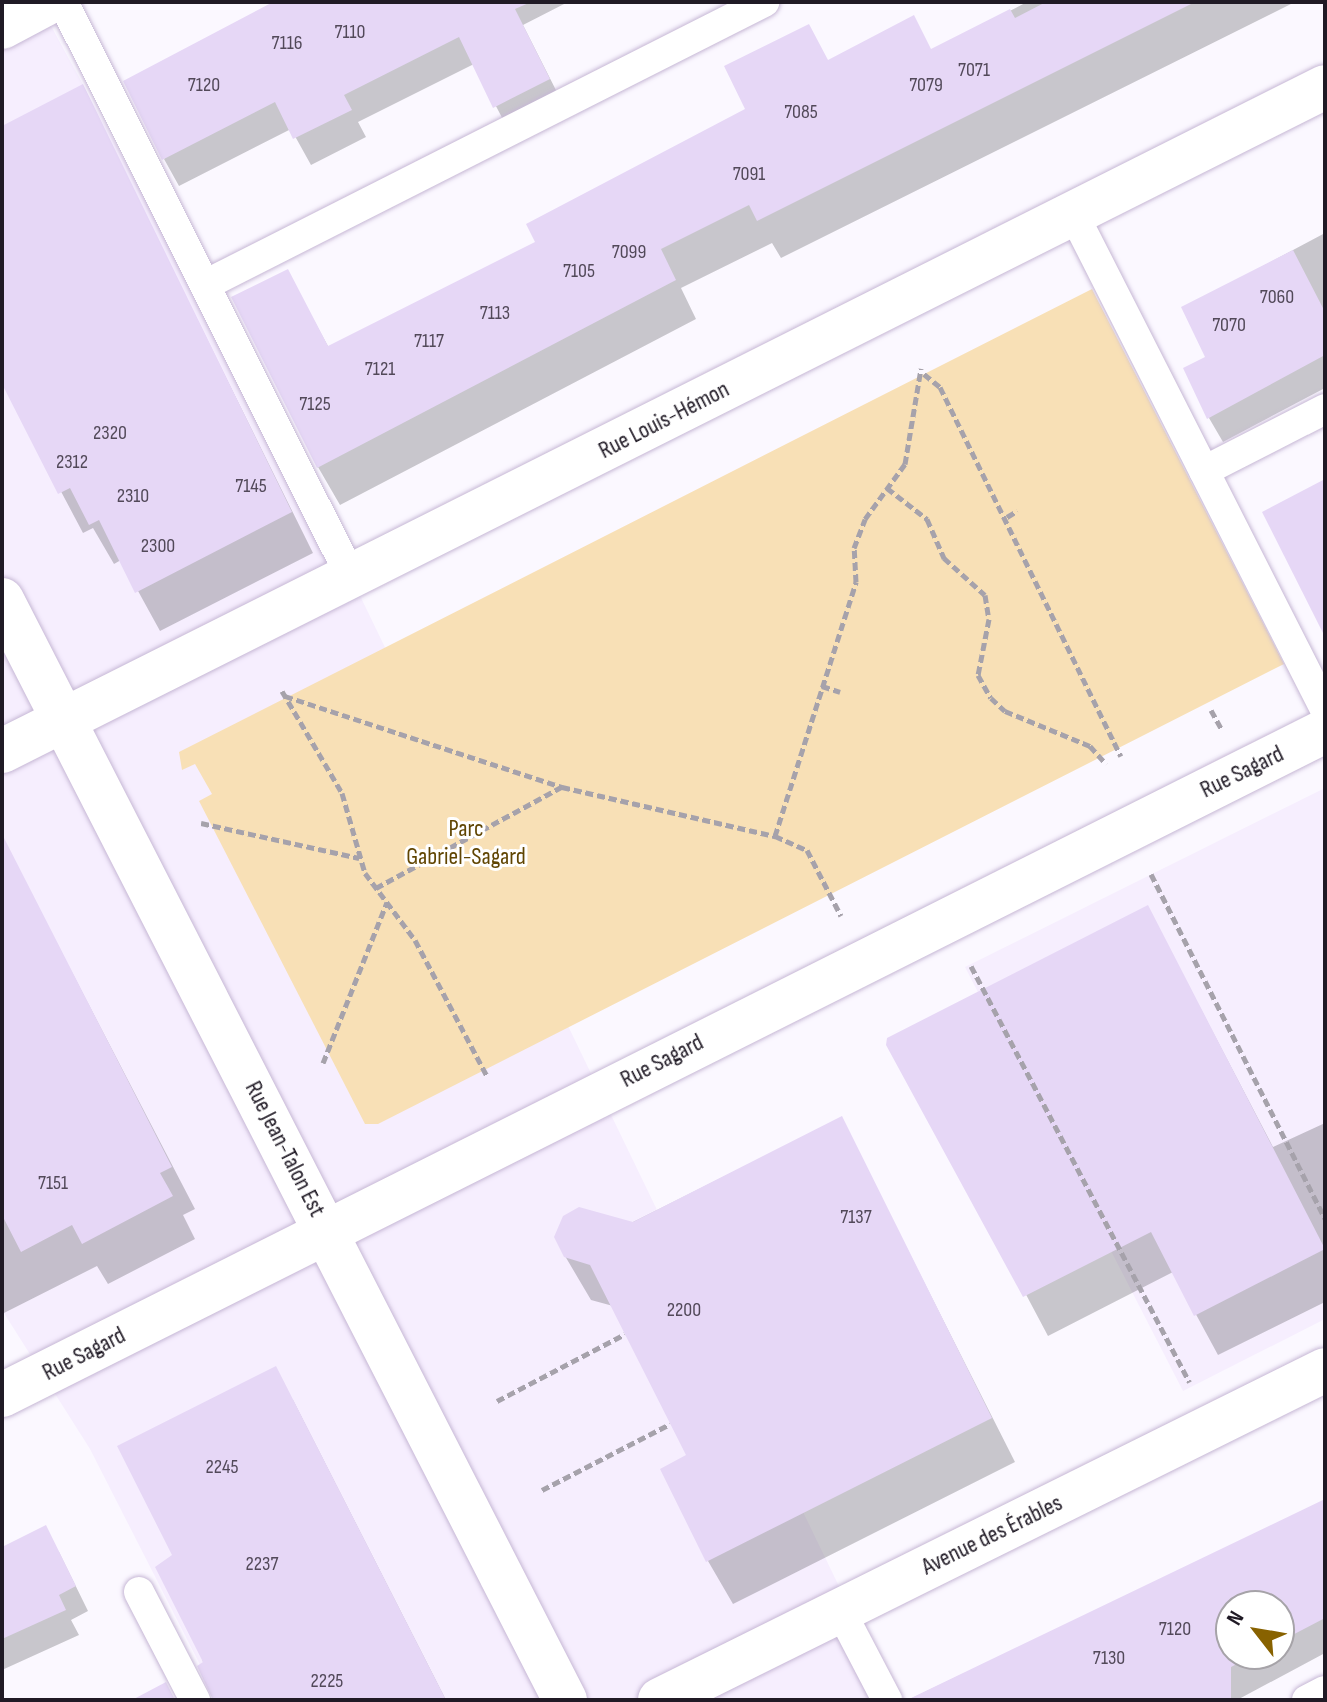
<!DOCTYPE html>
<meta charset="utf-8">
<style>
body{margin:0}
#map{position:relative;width:1327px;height:1702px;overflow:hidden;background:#fbf8ff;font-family:"Sofia Sans Condensed",sans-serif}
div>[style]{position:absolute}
.built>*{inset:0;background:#f6eefe}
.green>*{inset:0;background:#f8e0b6}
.shadow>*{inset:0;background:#0003}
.building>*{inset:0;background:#e6d7f6}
.path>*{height:5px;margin-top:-2.5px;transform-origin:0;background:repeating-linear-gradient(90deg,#a6a2ab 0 8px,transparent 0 12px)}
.roads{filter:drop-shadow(0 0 2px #c6b7d5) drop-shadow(0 0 2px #c6b7d5)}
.lane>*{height:30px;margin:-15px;padding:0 15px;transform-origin:15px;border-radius:15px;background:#fff}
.street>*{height:44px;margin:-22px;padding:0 22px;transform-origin:22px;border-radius:22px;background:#fff}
.secondary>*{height:44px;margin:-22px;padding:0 22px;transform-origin:22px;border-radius:22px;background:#fff}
span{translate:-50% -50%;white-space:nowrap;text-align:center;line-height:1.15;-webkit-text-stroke:6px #fff;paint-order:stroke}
.number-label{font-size:20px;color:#524959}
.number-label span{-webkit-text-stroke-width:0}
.street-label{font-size:24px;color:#201a25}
.park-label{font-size:24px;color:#604502}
.frame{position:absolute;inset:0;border:4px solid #201a25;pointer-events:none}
.north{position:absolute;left:1215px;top:1590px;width:80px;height:80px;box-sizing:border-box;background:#fff;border:2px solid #a6a3a8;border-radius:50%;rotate:301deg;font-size:22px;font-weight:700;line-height:32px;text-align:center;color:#201a25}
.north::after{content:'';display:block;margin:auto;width:28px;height:36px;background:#886200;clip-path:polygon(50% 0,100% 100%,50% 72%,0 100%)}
</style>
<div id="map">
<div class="built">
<i style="clip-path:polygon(2px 2px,38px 2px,350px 575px,894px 1700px,218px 1700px,90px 1449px,2px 1310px)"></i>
<i style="clip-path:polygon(1325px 788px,1325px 1319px,1183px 1391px,965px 967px)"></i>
</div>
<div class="green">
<i style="clip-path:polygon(1092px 289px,1284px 664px,378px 1124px,365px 1124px,199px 801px,212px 794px,195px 764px,182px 770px,179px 752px)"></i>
</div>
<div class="shadow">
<i style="clip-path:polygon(283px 2px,568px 2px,523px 25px,564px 106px,510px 133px,474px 64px,358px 122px,366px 137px,311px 165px,291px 129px,179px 186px,164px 159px)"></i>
<i style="clip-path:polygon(1027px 2px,1295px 2px,781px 258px,772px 243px,681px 288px,696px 319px,340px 505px,318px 467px,287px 271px,329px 348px,537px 243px,829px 62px,932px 51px)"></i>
<i style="clip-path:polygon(82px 87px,313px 553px,160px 631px,121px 560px,114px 564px,93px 528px,83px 533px,2px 380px,2px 129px)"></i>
<i style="clip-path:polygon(1325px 233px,1325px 388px,1223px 442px,1209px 418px,1208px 358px,1184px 308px)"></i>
<i style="clip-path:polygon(11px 855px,195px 1209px,183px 1215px,195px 1239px,108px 1284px,97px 1266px,2px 1314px,2px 860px)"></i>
<i style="clip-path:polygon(1148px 908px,1273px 1147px,1325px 1123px,1325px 1302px,1218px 1355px,1173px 1272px,1048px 1336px,890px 1038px)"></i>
<i style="clip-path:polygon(841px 1118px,1015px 1462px,733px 1604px,708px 1561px,688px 1456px,613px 1306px,591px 1300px,565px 1256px)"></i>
<i style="clip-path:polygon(293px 1400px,446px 1700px,213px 1700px,175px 1556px)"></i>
<i style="clip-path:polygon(evenodd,1325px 1501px,1325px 1653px,1237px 1700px,908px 1700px,1325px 1501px,1231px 1606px,1279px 1606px,1279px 1654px,1231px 1654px,1231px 1606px)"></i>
<i style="clip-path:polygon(2px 1551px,59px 1552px,88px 1611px,71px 1620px,79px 1635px,2px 1670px)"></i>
</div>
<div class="building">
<i style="clip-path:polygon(273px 2px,531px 2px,515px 9px,550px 79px,493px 108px,459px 37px,344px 95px,352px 110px,293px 139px,275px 102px,162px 160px,123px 81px)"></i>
<i style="clip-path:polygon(1046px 2px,1195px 2px,757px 221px,749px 205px,661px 249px,676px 280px,317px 468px,231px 297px,288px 269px,328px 346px,535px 242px,526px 224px,745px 109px,724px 66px,809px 24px,828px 60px,914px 15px,931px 49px,1010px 9px,1015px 18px)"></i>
<i style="clip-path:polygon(83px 84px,292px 512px,135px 593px,99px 520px,89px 525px,70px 488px,58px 494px,2px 384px,2px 126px)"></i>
<i style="clip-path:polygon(1293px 250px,1325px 312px,1325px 355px,1207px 419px,1183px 368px,1205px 357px,1181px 307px)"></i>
<i style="clip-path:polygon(1325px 479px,1325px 637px,1262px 512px)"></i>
<i style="clip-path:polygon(2px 834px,172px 1167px,160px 1173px,173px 1196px,82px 1244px,72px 1225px,21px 1252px,2px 1215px)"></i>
<i style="clip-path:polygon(1148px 905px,1325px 1249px,1194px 1316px,1151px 1232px,1023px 1297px,886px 1045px,887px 1038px)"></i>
<i style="clip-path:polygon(842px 1116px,992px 1418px,706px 1562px,660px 1469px,686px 1455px,590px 1265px,564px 1257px,554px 1237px,563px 1216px,579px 1207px,633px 1222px)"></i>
<i style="clip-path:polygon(276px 1366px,392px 1594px,446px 1700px,213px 1700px,197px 1666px,203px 1662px,155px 1567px,172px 1555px,117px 1446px)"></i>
<i style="clip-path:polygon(1325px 1499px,1325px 1618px,1279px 1642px,1279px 1606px,1231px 1606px,1231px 1654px,1256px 1654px,1231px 1667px,1231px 1700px,907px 1700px)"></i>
<i style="clip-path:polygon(46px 1525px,76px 1586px,59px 1595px,66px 1610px,2px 1639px,2px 1547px)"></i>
<i style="clip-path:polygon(166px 1682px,175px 1700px,132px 1700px)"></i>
</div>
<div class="path">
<i style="left:924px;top:374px;width:21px;rotate:39deg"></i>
<i style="left:940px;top:387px;width:411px;rotate:63.9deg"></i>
<i style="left:887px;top:488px;width:51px;rotate:37.8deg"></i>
<i style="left:927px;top:519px;width:43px;rotate:66.4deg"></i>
<i style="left:944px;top:558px;width:55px;rotate:42.1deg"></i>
<i style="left:985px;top:595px;width:24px;rotate:81deg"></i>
<i style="left:989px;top:619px;width:57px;rotate:101.1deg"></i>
<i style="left:978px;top:675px;width:26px;rotate:61deg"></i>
<i style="left:991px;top:698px;width:19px;rotate:43deg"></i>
<i style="left:1005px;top:711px;width:92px;rotate:22.4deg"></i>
<i style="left:1090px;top:746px;width:24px;rotate:48deg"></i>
<i style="left:1007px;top:517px;width:12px;rotate:-31deg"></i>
<i style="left:822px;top:686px;width:19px;rotate:18deg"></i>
<i style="left:282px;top:691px;width:118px;rotate:59.5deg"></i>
<i style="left:342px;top:793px;width:83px;rotate:74deg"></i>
<i style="left:365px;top:873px;width:84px;rotate:53.3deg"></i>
<i style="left:415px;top:940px;width:154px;rotate:62.1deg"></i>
<i style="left:285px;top:696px;width:292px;rotate:18.2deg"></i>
<i style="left:562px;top:787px;width:219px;rotate:13deg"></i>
<i style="left:775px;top:836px;width:35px;rotate:24deg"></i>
<i style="left:807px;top:850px;width:74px;rotate:62.7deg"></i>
<i style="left:1211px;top:710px;width:21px;rotate:61deg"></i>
<i style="left:201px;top:823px;width:162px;rotate:12.5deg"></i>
<i style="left:775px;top:836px;width:267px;rotate:-72.3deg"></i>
<i style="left:856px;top:582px;width:34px;rotate:-93deg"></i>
<i style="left:854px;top:548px;width:31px;rotate:-69deg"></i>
<i style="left:865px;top:519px;width:68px;rotate:-54deg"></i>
<i style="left:905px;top:464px;width:97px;rotate:-80.5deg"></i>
<i style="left:1151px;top:874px;width:386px;rotate:63.2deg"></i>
<i style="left:376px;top:888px;width:211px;rotate:-28.6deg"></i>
<i style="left:971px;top:966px;width:470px;rotate:62.3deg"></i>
<i style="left:323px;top:1063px;width:173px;rotate:-68.3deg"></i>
<i style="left:497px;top:1401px;width:144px;rotate:-27.6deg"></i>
<i style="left:542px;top:1490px;width:144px;rotate:-27.3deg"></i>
</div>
<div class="roads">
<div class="lane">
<i style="left:63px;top:2px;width:641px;rotate:63.39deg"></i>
<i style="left:1074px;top:215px;width:554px;rotate:63.07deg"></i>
<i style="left:205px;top:285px;width:627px;rotate:-26.85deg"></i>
<i style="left:1204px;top:471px;width:136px;rotate:-27.1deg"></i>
<i style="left:139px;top:1592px;width:122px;rotate:62.6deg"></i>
<i style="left:840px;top:1610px;width:102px;rotate:62.4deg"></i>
<i style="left:1307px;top:1700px;width:20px;rotate:-27deg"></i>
</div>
<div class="street">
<i style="left:2px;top:27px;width:53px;rotate:-28deg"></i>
<i style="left:2px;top:751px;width:1480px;rotate:-26.65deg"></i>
<i style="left:2px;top:1395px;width:1480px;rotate:-26.65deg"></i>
<i style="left:660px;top:1700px;width:742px;rotate:-26.39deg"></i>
</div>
<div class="secondary">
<i style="left:2px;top:600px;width:1236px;rotate:62.9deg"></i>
</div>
</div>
<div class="number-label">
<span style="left:350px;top:32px">7110</span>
<span style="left:287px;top:43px">7116</span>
<span style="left:974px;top:70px">7071</span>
<span style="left:204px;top:85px">7120</span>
<span style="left:926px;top:85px">7079</span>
<span style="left:801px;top:112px">7085</span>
<span style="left:749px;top:174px">7091</span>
<span style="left:629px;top:252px">7099</span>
<span style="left:579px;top:271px">7105</span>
<span style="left:1277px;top:297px">7060</span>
<span style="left:495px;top:313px">7113</span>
<span style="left:1229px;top:325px">7070</span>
<span style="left:429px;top:341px">7117</span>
<span style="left:380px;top:369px">7121</span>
<span style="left:315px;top:404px">7125</span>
<span style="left:110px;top:433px">2320</span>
<span style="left:72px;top:462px">2312</span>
<span style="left:251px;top:486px">7145</span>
<span style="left:133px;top:496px">2310</span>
<span style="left:158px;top:546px">2300</span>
<span style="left:53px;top:1183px">7151</span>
<span style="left:856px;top:1217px">7137</span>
<span style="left:684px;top:1310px">2200</span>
<span style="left:222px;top:1467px">2245</span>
<span style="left:262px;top:1564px">2237</span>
<span style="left:1175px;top:1629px">7120</span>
<span style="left:1109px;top:1658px">7130</span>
<span style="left:327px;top:1681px">2225</span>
</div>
<div class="street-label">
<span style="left:664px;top:420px;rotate:-27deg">Rue Louis-Hémon</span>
<span style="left:1242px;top:772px;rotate:-26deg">Rue Sagard</span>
<span style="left:662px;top:1061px;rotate:-27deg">Rue Sagard</span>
<span style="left:285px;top:1149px;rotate:63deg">Rue Jean-Talon Est</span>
<span style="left:84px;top:1354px;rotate:-27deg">Rue Sagard</span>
<span style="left:992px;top:1535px;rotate:-26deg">Avenue des Érables</span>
</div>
<div class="park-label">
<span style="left:466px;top:843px">Parc<br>Gabriel-Sagard</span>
</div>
<div class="frame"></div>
<div class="north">N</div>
</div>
